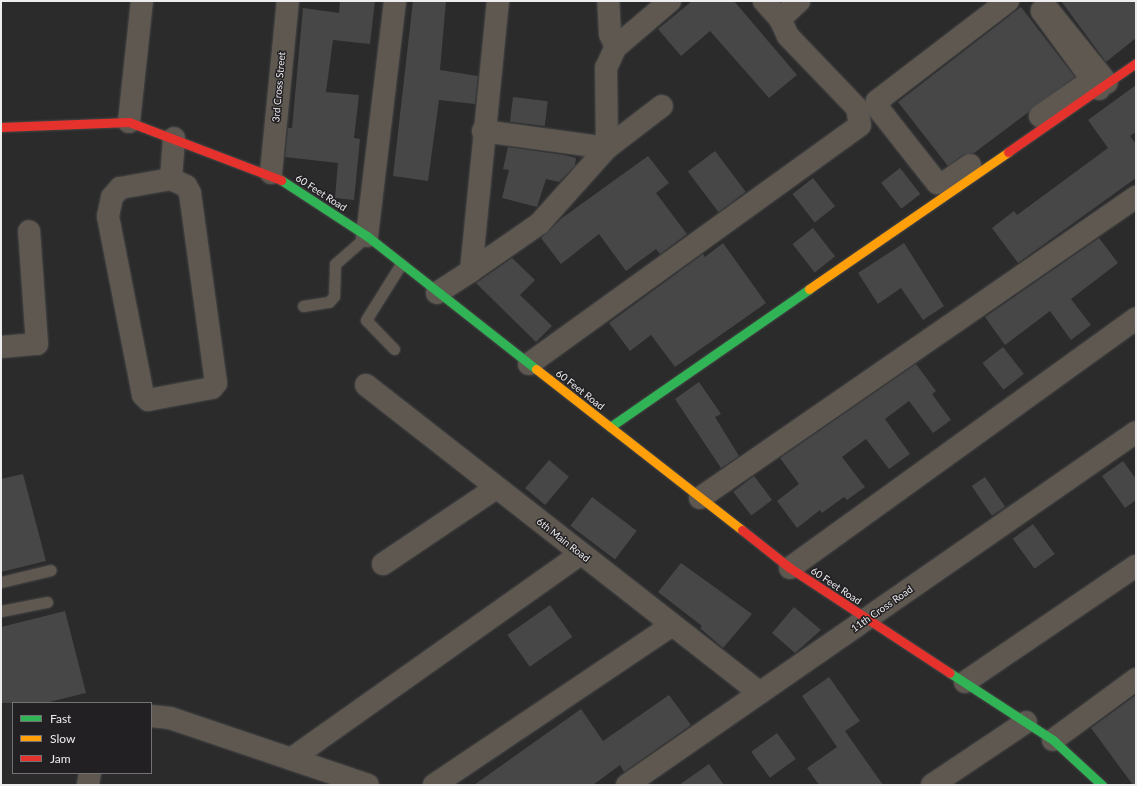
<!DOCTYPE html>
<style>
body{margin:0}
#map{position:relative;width:1137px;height:786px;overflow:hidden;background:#2b2b2b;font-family:Lato,sans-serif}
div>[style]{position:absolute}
.building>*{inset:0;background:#484748;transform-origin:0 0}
.roads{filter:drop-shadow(0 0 1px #464646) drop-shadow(0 0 1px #464646)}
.lane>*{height:11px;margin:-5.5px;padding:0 5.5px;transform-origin:5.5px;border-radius:5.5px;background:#5e5851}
.street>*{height:22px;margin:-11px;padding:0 11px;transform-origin:11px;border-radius:11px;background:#5e5851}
.fast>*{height:9px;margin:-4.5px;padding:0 4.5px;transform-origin:4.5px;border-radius:4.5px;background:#30b455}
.slow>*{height:9px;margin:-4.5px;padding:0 4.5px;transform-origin:4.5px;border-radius:4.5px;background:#ff9f0a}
.jam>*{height:9px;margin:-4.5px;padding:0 4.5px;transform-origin:4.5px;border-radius:4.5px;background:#e5322d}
span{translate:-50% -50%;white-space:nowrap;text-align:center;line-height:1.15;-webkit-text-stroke:3px #222023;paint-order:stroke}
.street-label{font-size:10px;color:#edecee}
.frame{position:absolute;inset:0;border:2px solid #edecee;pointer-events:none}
.legend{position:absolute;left:12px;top:702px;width:140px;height:72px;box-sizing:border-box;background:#222023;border:1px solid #737274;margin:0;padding:5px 7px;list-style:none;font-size:12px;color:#edecee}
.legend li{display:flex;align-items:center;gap:8px;height:20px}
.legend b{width:20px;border:1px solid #737274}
</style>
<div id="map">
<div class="building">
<i style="clip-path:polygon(340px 1px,375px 1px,370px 44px,333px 40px,326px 92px,359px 95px,354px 138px,360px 139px,354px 200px,335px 198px,338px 163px,285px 157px,288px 128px,292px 128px,303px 8px,339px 13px)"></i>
<i style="clip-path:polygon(413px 1px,446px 1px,440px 70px,478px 76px,475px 104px,439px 100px,428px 181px,393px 176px)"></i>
<i style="clip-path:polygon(692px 1px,734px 1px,797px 75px,769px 98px,710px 31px,681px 56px,658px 29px)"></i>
<i style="clip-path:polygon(1061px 1px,1136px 1px,1136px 38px,1106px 62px)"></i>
<i style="clip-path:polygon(1021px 7px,1075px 77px,974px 153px,963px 155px,948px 166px,898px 102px)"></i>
<i style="clip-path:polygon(1136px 85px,1136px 132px,1130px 136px,1136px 144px,1136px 178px,1018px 263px,992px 228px,1014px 211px,1017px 215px,1108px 148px,1088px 120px)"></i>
<i style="left:513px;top:97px;width:35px;height:25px;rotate:7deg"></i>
<i style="clip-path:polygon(508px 147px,564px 155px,576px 158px,575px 166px,559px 182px,546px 179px,537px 207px,502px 198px,509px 170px,503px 169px)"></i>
<i style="left:715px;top:151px;width:51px;height:34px;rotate:53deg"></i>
<i style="clip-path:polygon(648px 156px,669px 183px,656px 193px,687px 234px,660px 254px,656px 249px,626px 271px,599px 234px,561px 264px,541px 238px,562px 218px)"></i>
<i style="left:900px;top:168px;width:33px;height:24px;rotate:52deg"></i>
<i style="left:813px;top:178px;width:36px;height:26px;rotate:52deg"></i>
<i style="left:813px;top:228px;width:36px;height:26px;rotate:52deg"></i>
<i style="clip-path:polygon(1099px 238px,1118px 263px,1071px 299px,1091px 325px,1071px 340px,1050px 311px,1005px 345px,985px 317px)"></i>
<i style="clip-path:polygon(723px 243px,766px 303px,675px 367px,651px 335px,630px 351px,609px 323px,703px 254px,705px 257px)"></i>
<i style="clip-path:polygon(904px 243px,944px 306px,923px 320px,901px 288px,878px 304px,858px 273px)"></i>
<i style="clip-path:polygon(512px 258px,535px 280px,520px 295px,552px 326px,536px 342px,476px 283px)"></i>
<i style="left:1003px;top:347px;width:34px;height:26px;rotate:52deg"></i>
<i style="clip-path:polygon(916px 364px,936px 391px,932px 394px,951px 420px,933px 433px,909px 401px,885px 419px,910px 454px,889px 469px,866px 439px,842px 457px,865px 487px,847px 500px,844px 497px,822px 513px,820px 510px,797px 528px,777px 501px,799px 484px,780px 458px)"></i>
<i style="clip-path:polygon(699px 382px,721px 414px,715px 417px,739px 456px,721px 468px,675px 399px)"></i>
<i style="left:549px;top:460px;width:26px;height:37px;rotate:40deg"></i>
<i style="clip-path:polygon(1123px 461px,1136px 479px,1136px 500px,1125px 508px,1102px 476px)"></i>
<i style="clip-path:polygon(23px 474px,46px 561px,1px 572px,1px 479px)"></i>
<i style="left:754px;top:476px;width:30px;height:26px;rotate:53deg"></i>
<i style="left:985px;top:477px;width:36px;height:16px;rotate:56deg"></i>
<i style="left:592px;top:497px;width:56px;height:36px;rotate:37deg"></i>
<i style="left:1033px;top:524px;width:37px;height:25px;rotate:54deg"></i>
<i style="clip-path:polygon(681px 563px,752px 614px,723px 648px,700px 628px,702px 626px,658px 592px)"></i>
<i style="left:550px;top:605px;width:39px;height:52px;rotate:55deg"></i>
<i style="clip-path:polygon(794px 607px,821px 630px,795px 653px,772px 633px)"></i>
<i style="clip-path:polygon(65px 611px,86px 693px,45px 703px,1px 703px,1px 627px)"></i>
<i style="clip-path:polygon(829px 677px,860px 721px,845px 731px,883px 785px,819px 785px,807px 768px,837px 747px,802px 696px)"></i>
<i style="clip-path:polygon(669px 695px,691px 725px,624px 772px,620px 765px,593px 785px,474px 785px,581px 709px,603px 741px)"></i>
<i style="clip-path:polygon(1136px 695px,1136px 785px,1133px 785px,1091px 728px)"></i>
<i style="left:777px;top:733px;width:32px;height:32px;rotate:54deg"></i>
<i style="clip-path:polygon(709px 764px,724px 785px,679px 785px)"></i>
</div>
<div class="roads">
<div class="lane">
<i style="left:303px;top:306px;width:26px;rotate:-9deg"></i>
<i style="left:329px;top:302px;width:8px;rotate:-50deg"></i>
<i style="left:334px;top:296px;width:32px;rotate:-88deg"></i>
<i style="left:335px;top:264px;width:43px;rotate:-41.2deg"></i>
<i style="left:394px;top:349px;width:40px;rotate:-134deg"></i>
<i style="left:366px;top:320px;width:66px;rotate:-58deg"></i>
<i style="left:1px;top:582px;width:51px;rotate:-13.5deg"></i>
<i style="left:1px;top:611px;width:47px;rotate:-11.1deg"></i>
</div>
<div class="street">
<i style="left:764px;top:1px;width:24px;rotate:48deg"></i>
<i style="left:616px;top:47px;width:71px;rotate:-40.4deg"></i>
<i style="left:1099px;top:89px;width:97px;rotate:-126.2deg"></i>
<i style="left:1042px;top:11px;width:7px"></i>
<i style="left:1049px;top:11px;width:92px;rotate:51.1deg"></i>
<i style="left:1040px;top:116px;width:63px;rotate:-34.7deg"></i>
<i style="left:129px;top:122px;width:122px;rotate:-83.9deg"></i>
<i style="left:483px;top:131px;width:125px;rotate:7.8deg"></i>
<i style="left:607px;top:148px;width:80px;rotate:-90.7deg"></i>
<i style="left:606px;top:68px;width:23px;rotate:-65deg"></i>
<i style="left:616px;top:47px;width:14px;rotate:-115deg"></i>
<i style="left:610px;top:34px;width:33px;rotate:-93deg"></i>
<i style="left:970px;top:165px;width:29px;rotate:145deg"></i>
<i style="left:946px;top:182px;width:9px;rotate:174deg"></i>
<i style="left:937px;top:183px;width:95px;rotate:-128.2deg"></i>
<i style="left:878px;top:108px;width:7px;rotate:-98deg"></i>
<i style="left:877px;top:101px;width:165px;rotate:-37.4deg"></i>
<i style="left:271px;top:173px;width:173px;rotate:-84.4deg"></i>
<i style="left:171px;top:179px;width:17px;rotate:25deg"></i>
<i style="left:186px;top:186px;width:8px;rotate:60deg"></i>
<i style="left:190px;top:193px;width:192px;rotate:82.2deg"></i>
<i style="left:216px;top:383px;width:6px;rotate:129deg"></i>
<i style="left:212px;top:388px;width:65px;rotate:169.4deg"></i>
<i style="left:148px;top:400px;width:7px;rotate:-135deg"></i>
<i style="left:143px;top:395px;width:182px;rotate:-101.1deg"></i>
<i style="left:108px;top:216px;width:19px;rotate:-78deg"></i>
<i style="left:112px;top:197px;width:12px;rotate:-48deg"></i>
<i style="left:120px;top:188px;width:52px;rotate:-10deg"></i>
<i style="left:171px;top:179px;width:41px;rotate:-85.8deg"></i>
<i style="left:367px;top:236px;width:237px;rotate:-83.2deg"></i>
<i style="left:471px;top:271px;width:83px;rotate:-34.7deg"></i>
<i style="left:539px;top:224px;width:102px;rotate:-48.2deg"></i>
<i style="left:607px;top:148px;width:69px;rotate:-37.4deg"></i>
<i style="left:437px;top:293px;width:40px;rotate:-32.9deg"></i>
<i style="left:471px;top:271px;width:271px;rotate:-84.3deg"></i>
<i style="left:1px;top:347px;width:36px;rotate:-5deg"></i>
<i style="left:37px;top:344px;width:113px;rotate:-94deg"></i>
<i style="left:529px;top:364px;width:408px;rotate:-35.8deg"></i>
<i style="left:860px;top:125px;width:17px;rotate:-100deg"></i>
<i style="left:857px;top:108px;width:100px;rotate:-133.8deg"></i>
<i style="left:788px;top:36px;width:19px;rotate:-115deg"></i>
<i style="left:780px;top:19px;width:26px;rotate:-43deg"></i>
<i style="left:366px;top:385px;width:500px;rotate:38.02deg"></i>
<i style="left:700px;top:498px;width:530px;rotate:-34.62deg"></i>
<i style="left:383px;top:564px;width:136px;rotate:-33.9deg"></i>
<i style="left:790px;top:568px;width:427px;rotate:-35.8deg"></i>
<i style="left:965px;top:682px;width:207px;rotate:-34.2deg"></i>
<i style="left:151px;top:716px;width:19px;rotate:6deg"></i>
<i style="left:170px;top:718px;width:209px;rotate:18.7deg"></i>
<i style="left:1053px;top:740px;width:103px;rotate:-36.3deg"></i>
<i style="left:291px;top:759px;width:355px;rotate:-35.3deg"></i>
<i style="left:88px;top:785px;width:12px;rotate:-81deg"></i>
<i style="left:434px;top:785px;width:285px;rotate:-33.9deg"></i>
<i style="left:627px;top:785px;width:619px;rotate:-34.74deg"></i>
<i style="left:932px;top:785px;width:113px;rotate:-33.8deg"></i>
</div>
<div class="fast">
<i style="left:281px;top:180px;width:103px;rotate:33.1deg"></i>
<i style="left:367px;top:236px;width:215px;rotate:38.2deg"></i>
<i style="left:610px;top:427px;width:242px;rotate:-34.7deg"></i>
<i style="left:950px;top:673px;width:123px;rotate:33deg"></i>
<i style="left:1053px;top:740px;width:67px;rotate:42.6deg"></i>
</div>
<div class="slow">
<i style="left:809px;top:289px;width:242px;rotate:-34.5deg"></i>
<i style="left:536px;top:369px;width:261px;rotate:38deg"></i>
</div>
<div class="jam">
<i style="left:1px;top:127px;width:128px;rotate:-2.2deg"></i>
<i style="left:129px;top:122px;width:163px;rotate:20.9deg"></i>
<i style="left:1008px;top:152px;width:156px;rotate:-34.8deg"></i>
<i style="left:742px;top:530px;width:61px;rotate:38.4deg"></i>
<i style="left:790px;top:568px;width:191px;rotate:33.3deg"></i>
</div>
</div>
<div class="street-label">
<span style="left:279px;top:87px;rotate:-85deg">3rd Cross Street</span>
<span style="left:321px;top:193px;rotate:33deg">60 Feet Road</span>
<span style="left:580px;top:390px;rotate:38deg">60 Feet Road</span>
<span style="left:563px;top:540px;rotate:38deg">6th Main Road</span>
<span style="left:836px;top:586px;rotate:34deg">60 Feet Road</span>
<span style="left:882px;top:609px;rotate:-35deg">11th Cross Road</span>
</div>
<div class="frame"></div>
<ul class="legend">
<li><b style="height:5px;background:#30b455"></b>Fast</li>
<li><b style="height:5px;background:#ff9f0a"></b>Slow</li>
<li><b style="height:5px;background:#e5322d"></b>Jam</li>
</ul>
</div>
